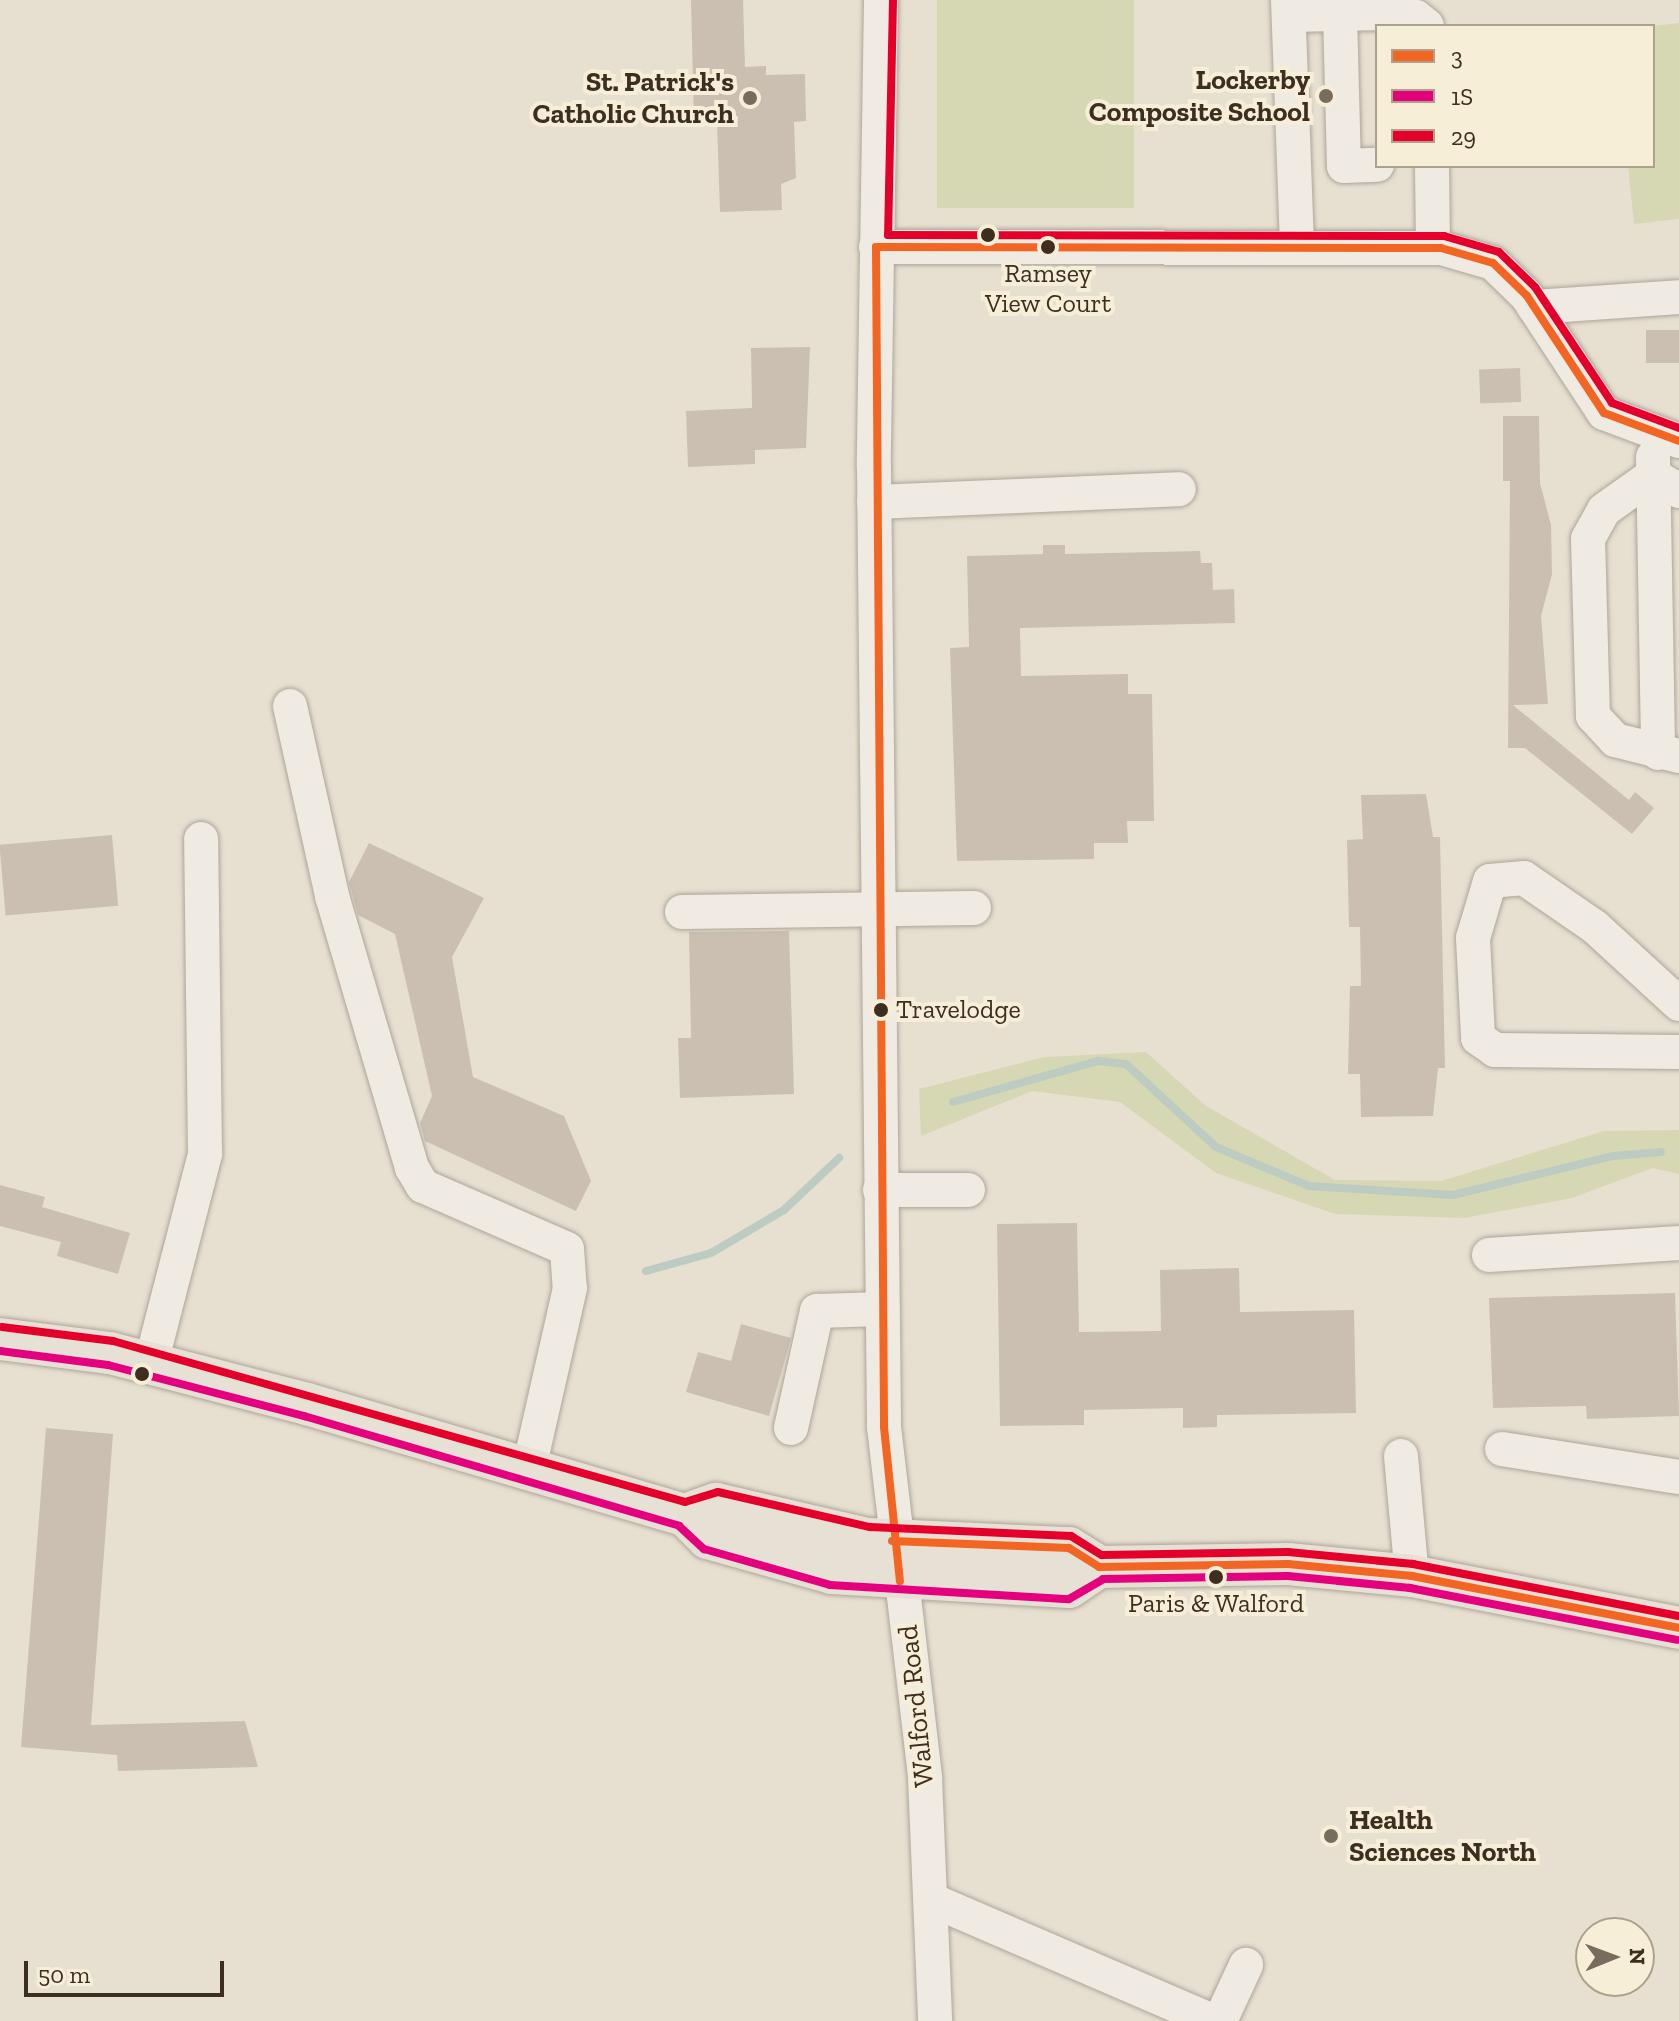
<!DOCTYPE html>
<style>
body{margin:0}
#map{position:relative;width:1679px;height:2021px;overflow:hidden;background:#e7e0d1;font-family:"Zilla Slab",serif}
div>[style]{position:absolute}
.green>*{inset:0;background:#d6d7b3;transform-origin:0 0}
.stream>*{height:8px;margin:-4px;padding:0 4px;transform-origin:4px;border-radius:4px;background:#bcccc2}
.building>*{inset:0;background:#cbbfb2;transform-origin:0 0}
.roads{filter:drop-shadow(0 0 2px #ada599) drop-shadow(0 0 2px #ada599)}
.minor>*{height:34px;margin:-17px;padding:0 17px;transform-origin:17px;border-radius:17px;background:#efebe3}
.major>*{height:42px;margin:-21px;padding:0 21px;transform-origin:21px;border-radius:21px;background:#e6e1d4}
.bus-1>*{height:8px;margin:-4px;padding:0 4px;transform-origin:4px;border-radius:4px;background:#f26522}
.bus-2>*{height:8px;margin:-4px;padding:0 4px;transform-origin:4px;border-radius:4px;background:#e5007d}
.bus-3>*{height:8px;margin:-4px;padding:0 4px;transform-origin:4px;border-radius:4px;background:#e4002b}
.dots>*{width:22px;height:22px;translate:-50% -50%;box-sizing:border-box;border:4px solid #f7eed8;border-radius:50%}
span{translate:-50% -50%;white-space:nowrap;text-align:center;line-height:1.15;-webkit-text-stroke:8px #f7eed8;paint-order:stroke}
.bus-label{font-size:26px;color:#3d2e20}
.left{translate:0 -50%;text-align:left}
.poi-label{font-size:28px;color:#3d2e20;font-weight:700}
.right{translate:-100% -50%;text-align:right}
.street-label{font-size:28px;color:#3d2e20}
.legend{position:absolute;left:1375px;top:24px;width:280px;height:144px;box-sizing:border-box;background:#f7eed8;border:2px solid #ada18e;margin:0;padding:10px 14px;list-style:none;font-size:24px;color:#3d2e20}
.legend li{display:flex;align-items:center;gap:16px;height:40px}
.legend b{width:40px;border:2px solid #ada18e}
.north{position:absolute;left:1575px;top:1917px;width:80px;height:80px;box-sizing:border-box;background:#f7eed8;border:2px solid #ada18e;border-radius:50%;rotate:89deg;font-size:22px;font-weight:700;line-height:32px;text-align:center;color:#3d2e20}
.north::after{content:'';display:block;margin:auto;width:28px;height:36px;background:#786c5e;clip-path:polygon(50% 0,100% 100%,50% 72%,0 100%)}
.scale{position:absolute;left:24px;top:1961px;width:200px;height:36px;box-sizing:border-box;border:4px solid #3d2e20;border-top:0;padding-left:10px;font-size:24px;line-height:28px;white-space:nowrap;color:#3d2e20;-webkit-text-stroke:6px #f7eed8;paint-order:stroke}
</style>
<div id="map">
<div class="green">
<i style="left:937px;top:0;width:197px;height:208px"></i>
<i style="clip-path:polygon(1679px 23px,1679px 219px,1634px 224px,1628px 166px,1653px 166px,1653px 26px)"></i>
<i style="clip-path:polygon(1146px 1052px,1206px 1106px,1335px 1180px,1441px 1181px,1604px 1131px,1679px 1130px,1679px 1174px,1653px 1168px,1572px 1198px,1464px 1218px,1335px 1214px,1216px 1173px,1120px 1102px,1032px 1091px,921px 1136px,919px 1089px,1045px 1057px)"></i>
</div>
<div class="stream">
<i style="left:953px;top:1102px;width:151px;rotate:-15.8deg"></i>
<i style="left:1098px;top:1061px;width:28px;rotate:6deg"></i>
<i style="left:1126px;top:1064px;width:122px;rotate:42.7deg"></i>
<i style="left:1216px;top:1147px;width:101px;rotate:22.8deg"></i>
<i style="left:1309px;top:1186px;width:144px;rotate:3.6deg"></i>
<i style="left:1453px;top:1195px;width:165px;rotate:-13.7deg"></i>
<i style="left:1613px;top:1156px;width:48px;rotate:-4.8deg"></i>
<i style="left:646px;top:1271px;width:67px;rotate:-15.5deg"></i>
<i style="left:711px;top:1253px;width:85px;rotate:-30.5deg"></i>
<i style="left:784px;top:1210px;width:76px;rotate:-43.4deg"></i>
</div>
<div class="building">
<i style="clip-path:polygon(691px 0,743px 0,745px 67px,766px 66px,766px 75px,805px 74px,806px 121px,794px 122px,796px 178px,781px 184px,782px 210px,720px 212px,717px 123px,694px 124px)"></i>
<i style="left:1679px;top:330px;width:33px;height:33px;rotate:90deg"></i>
<i style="clip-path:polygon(810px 347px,806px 448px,755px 450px,755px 464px,688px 467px,686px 411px,752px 408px,751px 348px)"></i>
<i style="left:1520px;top:368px;width:34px;height:41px;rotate:88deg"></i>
<i style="clip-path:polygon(1503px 416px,1539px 416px,1540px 483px,1551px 525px,1552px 574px,1541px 616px,1548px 704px,1513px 705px,1629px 800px,1635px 792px,1654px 808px,1632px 834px,1525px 748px,1508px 748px,1510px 481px,1503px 481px)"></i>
<i style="clip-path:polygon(1043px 545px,1065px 545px,1065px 554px,1200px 551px,1201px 563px,1212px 563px,1213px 590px,1234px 589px,1235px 623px,1020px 628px,1021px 676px,1128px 674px,1128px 694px,1152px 694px,1154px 821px,1127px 821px,1128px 843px,1094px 843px,1094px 859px,957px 861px,950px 648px,969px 647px,967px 556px,1043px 554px)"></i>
<i style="clip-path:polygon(1426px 794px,1433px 837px,1440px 837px,1445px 1068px,1438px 1068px,1433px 1116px,1361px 1117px,1360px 1074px,1348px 1074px,1350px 986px,1361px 986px,1360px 927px,1349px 927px,1347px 840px,1363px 839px,1361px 795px)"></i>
<i style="left:112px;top:835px;width:71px;height:113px;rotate:85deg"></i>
<i style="clip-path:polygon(369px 843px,484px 898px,452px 957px,473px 1077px,564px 1116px,591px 1181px,576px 1211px,425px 1141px,420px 1123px,432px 1096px,395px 934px,358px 915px,349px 882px)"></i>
<i style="clip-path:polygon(789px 931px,794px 1094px,680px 1098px,678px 1038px,691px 1038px,689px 932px)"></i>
<i style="clip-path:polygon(0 1185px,45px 1197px,42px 1207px,130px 1233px,118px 1274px,57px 1256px,61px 1242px,0 1226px)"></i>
<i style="clip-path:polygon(1077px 1223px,1079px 1332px,1161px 1331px,1160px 1270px,1239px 1268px,1240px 1312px,1354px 1310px,1356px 1413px,1217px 1415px,1217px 1427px,1183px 1428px,1183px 1408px,1084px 1410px,1084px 1425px,1000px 1426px,997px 1224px)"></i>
<i style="clip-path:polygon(1675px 1293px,1679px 1416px,1587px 1419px,1586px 1406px,1493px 1408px,1489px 1298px)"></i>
<i style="clip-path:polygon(741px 1324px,791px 1338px,769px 1416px,686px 1392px,698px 1352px,731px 1361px)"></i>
<i style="clip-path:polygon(46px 1428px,113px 1434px,91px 1725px,245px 1721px,258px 1767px,118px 1771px,117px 1755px,21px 1747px)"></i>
</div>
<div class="roads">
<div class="minor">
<i style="left:881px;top:0;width:467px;rotate:90.9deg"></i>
<i style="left:874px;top:467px;width:960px;rotate:89.4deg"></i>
<i style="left:884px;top:1427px;width:353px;rotate:83.3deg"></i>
<i style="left:925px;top:1778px;width:243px;rotate:87.6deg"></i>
<i style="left:1288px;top:0;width:248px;rotate:87.9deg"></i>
<i style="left:1340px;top:14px;width:152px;rotate:88.5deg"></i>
<i style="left:1344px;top:166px;width:33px;rotate:-2deg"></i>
<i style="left:1289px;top:15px;width:95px;rotate:-1.2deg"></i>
<i style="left:1384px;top:13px;width:32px;rotate:7deg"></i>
<i style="left:1416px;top:17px;width:14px;rotate:39deg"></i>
<i style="left:1432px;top:166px;width:81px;rotate:89.3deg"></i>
<i style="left:876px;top:247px;width:565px;rotate:0.1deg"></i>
<i style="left:1441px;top:248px;width:54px;rotate:16.1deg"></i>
<i style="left:1493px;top:263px;width:47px;rotate:44.1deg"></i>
<i style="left:1527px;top:296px;width:140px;rotate:56.7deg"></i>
<i style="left:1604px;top:413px;width:80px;rotate:20.5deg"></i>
<i style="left:1534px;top:307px;width:145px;rotate:-3.9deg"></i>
<i style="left:1653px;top:457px;width:296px;rotate:89deg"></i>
<i style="left:1679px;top:491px;width:31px;rotate:-148deg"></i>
<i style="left:1653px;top:475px;width:60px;rotate:144.5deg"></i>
<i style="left:1604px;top:510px;width:33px;rotate:119deg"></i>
<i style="left:1588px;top:539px;width:177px;rotate:88.4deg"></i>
<i style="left:1593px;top:716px;width:33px;rotate:47deg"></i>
<i style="left:1615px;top:740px;width:66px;rotate:14deg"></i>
<i style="left:874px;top:502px;width:305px;rotate:-2.4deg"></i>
<i style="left:290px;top:706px;width:195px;rotate:77.5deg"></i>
<i style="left:332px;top:896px;width:284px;rotate:73.6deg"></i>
<i style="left:412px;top:1168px;width:21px;rotate:59deg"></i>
<i style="left:423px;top:1186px;width:157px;rotate:23.6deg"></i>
<i style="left:567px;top:1249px;width:39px;rotate:86deg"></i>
<i style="left:570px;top:1288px;width:185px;rotate:102.8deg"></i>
<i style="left:682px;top:912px;width:292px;rotate:-0.8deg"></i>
<i style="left:1679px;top:1004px;width:114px;rotate:-137.5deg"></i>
<i style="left:1595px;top:927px;width:86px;rotate:-145.4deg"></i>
<i style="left:1524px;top:878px;width:34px;rotate:175deg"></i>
<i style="left:1490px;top:881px;width:59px;rotate:106.6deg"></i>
<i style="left:1473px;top:938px;width:100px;rotate:87.1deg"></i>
<i style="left:1478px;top:1038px;width:21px;rotate:35deg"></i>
<i style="left:1495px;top:1050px;width:184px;rotate:0.6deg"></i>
<i style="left:880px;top:1190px;width:88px"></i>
<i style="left:1489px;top:1255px;width:190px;rotate:-3.6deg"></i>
<i style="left:151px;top:1363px;width:216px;rotate:-75.5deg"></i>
<i style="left:205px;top:1154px;width:315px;rotate:-90.7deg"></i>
<i style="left:791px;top:1428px;width:120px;rotate:-77.5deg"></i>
<i style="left:817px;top:1311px;width:65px;rotate:-1.8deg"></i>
<i style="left:1502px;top:1449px;width:179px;rotate:9deg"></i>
<i style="left:1401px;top:1456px;width:121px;rotate:84.8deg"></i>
<i style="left:934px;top:1901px;width:303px;rotate:23.3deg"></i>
<i style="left:1220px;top:2021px;width:62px;rotate:-65.1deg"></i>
</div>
<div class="major">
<i style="left:0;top:1339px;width:111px;rotate:7.3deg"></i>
<i style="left:110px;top:1353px;width:203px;rotate:14.5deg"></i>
<i style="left:307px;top:1404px;width:394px;rotate:16.4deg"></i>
<i style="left:685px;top:1515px;width:33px;rotate:45deg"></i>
<i style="left:708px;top:1538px;width:129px;rotate:15.8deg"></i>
<i style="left:832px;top:1573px;width:237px;rotate:3.4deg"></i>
<i style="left:1069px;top:1587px;width:36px;rotate:-34deg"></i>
<i style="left:685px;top:1515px;width:33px;rotate:-20deg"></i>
<i style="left:716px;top:1504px;width:156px;rotate:13deg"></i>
<i style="left:868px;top:1539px;width:201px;rotate:2.6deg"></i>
<i style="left:1069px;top:1548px;width:36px;rotate:32deg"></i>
<i style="left:1099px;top:1567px;width:189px;rotate:-0.9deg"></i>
<i style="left:1288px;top:1564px;width:125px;rotate:5.5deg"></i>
<i style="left:1412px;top:1576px;width:272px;rotate:11deg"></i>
</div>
</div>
<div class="bus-1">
<i style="left:876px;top:247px;width:1180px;rotate:89.61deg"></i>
<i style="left:884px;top:1427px;width:155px;rotate:84.1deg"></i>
<i style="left:876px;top:247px;width:565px;rotate:0.1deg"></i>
<i style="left:1441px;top:248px;width:54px;rotate:16.1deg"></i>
<i style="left:1493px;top:263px;width:47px;rotate:44.1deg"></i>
<i style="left:1527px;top:296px;width:140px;rotate:56.7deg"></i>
<i style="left:1604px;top:413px;width:80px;rotate:20.5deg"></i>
<i style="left:892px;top:1541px;width:177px;rotate:2.3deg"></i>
<i style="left:1069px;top:1548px;width:36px;rotate:32deg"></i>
<i style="left:1099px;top:1567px;width:189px;rotate:-0.9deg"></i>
<i style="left:1288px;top:1564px;width:125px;rotate:5.5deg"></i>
<i style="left:1412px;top:1576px;width:272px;rotate:11deg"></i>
</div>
<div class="bus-2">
<i style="left:0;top:1351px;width:109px;rotate:7.4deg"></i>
<i style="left:108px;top:1365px;width:203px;rotate:14.6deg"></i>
<i style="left:304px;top:1416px;width:391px;rotate:16.3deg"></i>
<i style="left:679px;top:1526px;width:34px;rotate:43deg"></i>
<i style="left:704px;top:1549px;width:131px;rotate:15.9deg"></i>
<i style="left:830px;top:1585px;width:239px;rotate:3.4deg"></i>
<i style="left:1069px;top:1599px;width:39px;rotate:-30deg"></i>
<i style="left:1103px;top:1579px;width:185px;rotate:-0.9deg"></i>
<i style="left:1288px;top:1576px;width:123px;rotate:5.6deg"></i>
<i style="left:1410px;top:1588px;width:272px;rotate:11deg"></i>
</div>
<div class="bus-3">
<i style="left:893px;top:0;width:235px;rotate:91.2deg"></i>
<i style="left:888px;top:235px;width:556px;rotate:0.1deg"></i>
<i style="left:1444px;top:236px;width:57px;rotate:16.2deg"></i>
<i style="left:1499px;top:252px;width:50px;rotate:44.2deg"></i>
<i style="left:1535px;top:287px;width:139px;rotate:56.4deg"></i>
<i style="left:1612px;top:403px;width:72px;rotate:20.5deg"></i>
<i style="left:2px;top:1327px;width:112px;rotate:7.2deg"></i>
<i style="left:113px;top:1341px;width:594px;rotate:15.72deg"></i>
<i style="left:685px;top:1502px;width:34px;rotate:-17deg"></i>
<i style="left:718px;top:1492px;width:156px;rotate:13deg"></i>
<i style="left:870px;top:1527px;width:201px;rotate:2.6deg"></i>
<i style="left:1071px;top:1536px;width:36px;rotate:32deg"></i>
<i style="left:1102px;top:1555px;width:186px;rotate:-0.9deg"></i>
<i style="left:1288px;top:1552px;width:126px;rotate:5.5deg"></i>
<i style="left:1413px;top:1564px;width:271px;rotate:11.1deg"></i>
</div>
<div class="dots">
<i style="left:1326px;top:96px;background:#786c5e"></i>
<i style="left:750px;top:98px;background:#786c5e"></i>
<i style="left:988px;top:235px;background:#3d2e20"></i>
<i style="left:1048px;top:247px;background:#3d2e20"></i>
<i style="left:881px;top:1010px;background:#3d2e20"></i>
<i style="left:142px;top:1374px;background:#3d2e20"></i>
<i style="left:1216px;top:1577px;background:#3d2e20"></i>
<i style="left:1331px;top:1836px;background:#786c5e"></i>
</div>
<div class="bus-label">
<span style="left:1048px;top:289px">Ramsey<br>View Court</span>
<span class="left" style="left:896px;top:1010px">Travelodge</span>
<span style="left:1216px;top:1604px">Paris &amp; Walford</span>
</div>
<div class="poi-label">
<span class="right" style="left:1310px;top:96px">Lockerby<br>Composite School</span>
<span class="right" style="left:734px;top:98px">St. Patrick's<br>Catholic Church</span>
<span class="left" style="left:1349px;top:1836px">Health<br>Sciences North</span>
</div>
<div class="street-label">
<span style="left:916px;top:1706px;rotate:-96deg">Walford Road</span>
</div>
<ul class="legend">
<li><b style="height:10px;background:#f26522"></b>3</li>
<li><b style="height:10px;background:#e5007d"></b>1S</li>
<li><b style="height:10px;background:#e4002b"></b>29</li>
</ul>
<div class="north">N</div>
<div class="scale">50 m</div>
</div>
